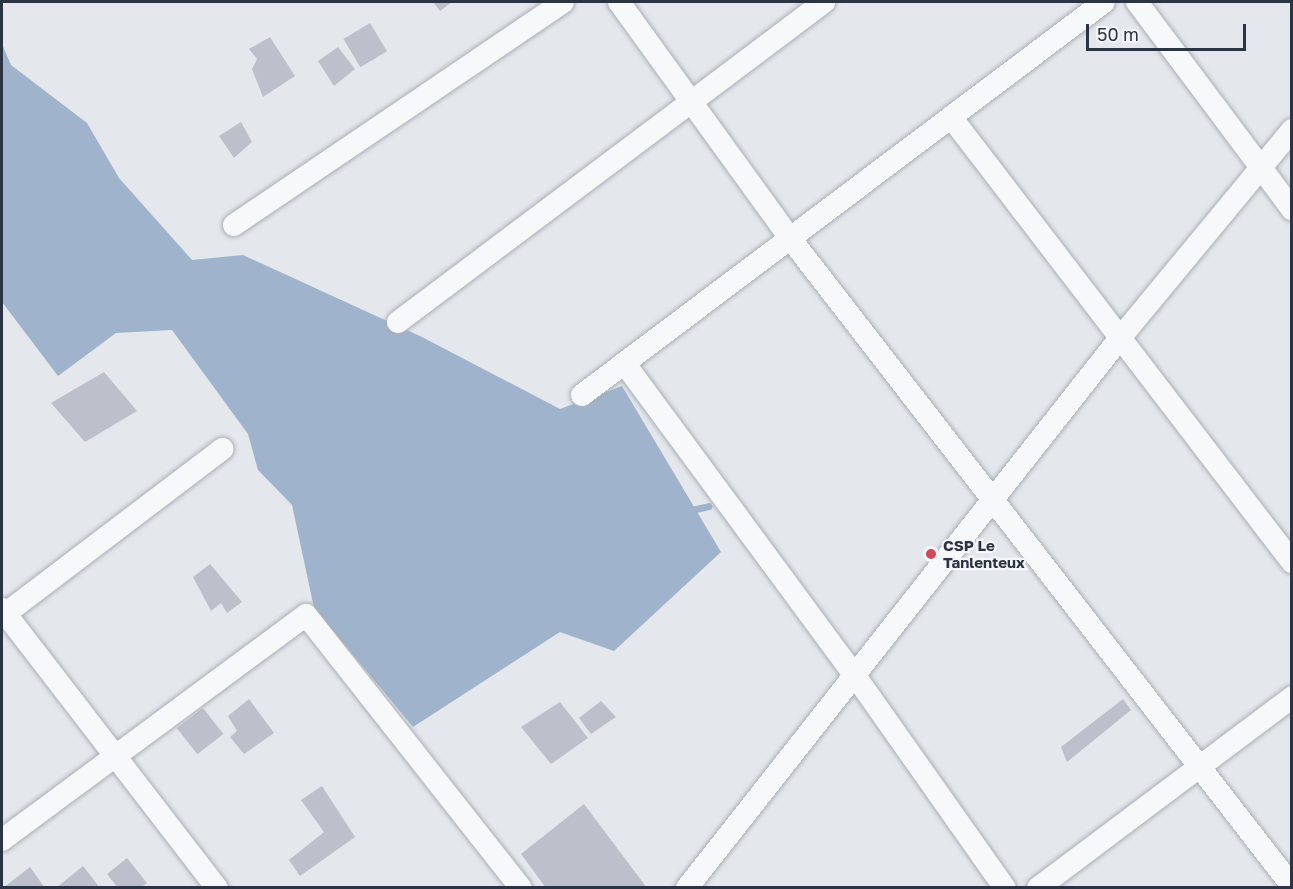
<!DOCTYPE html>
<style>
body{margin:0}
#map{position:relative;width:1293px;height:889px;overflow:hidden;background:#e4e7ec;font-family:"Golos Text",sans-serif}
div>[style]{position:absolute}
.water>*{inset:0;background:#9fb4cc}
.stream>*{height:7px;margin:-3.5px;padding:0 3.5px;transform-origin:3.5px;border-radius:3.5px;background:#9fb4cc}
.building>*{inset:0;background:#bbc0ca;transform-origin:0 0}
.roads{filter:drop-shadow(0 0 2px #a9aeb7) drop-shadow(0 0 2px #a9aeb7)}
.street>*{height:22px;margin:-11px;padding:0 11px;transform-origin:11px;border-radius:11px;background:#f7f8fa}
.dots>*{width:16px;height:16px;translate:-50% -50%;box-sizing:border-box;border:3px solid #f4f6f9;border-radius:50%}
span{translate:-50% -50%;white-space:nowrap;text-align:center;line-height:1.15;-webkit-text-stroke:4.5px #f4f6f9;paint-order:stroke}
.poi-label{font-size:15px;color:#2b3445;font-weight:700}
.left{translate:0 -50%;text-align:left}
.frame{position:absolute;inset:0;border:3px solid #2b3445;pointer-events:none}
.scale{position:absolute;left:1086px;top:24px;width:160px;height:27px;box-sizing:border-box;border:3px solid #2b3445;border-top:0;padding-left:8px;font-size:18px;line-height:21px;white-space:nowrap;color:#2b3445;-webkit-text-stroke:4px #f4f6f9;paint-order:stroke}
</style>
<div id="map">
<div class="water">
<i style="clip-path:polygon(2px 44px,11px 65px,87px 123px,119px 178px,192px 260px,243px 255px,422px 337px,560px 409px,622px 386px,721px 552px,614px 651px,560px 632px,413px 727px,314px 608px,292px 505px,258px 470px,248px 434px,172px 330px,116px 333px,58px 376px,2px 302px)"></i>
</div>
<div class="stream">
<i style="left:687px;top:511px;width:22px;rotate:-13deg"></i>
</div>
<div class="building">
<i style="clip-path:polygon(433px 2px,452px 2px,440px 11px)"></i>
<i style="left:370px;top:23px;width:33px;height:31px;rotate:59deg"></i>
<i style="clip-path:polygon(270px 37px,295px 76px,263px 97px,252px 69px,257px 59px,249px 49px)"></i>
<i style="clip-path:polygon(338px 47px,355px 69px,334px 86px,318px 61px)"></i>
<i style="clip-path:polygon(241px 122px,252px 142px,234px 158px,219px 136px)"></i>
<i style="clip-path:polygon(104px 372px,137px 411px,85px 442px,51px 403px)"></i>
<i style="clip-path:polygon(210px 564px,242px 602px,227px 613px,221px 603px,211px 611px,193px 577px)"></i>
<i style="clip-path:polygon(249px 699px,274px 733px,244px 754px,230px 737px,237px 731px,228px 716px)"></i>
<i style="clip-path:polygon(1123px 699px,1131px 710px,1067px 762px,1061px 747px)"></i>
<i style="clip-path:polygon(601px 701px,616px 717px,591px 734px,579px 718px)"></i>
<i style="clip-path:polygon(560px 702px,588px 738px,551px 764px,521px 727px)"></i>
<i style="left:203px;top:708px;width:33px;height:33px;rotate:52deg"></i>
<i style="clip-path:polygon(322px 786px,355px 837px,300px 876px,289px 860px,324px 832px,301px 800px)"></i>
<i style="clip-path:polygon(584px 804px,647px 888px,546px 888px,521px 854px)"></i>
<i style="clip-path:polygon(127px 858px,147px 883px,140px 888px,118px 888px,107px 874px)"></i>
<i style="clip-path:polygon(83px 866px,100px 888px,56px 888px)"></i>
<i style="clip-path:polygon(30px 867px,45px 888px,3px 888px)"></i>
</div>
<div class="roads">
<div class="street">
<i style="left:619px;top:2px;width:291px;rotate:54.1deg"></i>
<i style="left:790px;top:238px;width:820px;rotate:52.24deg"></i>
<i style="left:1137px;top:2px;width:259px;rotate:53.2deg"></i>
<i style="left:951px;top:117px;width:561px;rotate:52.54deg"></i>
<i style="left:234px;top:225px;width:397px;rotate:-34.1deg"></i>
<i style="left:398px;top:322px;width:533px;rotate:-36.91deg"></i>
<i style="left:625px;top:364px;width:389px;rotate:53.6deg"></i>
<i style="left:856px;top:677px;width:258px;rotate:54.8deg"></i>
<i style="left:582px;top:395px;width:653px;rotate:-36.98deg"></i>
<i style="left:2px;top:609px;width:352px;rotate:52.4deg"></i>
<i style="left:5px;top:614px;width:273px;rotate:-37.2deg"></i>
<i style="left:2px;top:840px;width:378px;rotate:-36.5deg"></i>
<i style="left:306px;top:615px;width:347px;rotate:51.8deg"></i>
<i style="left:687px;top:888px;width:700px;rotate:-51.79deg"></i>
<i style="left:1120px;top:338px;width:270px;rotate:-50.4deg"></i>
<i style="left:1038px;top:888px;width:318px;rotate:-36.9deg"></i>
</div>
</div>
<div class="dots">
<i style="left:931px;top:554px;background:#d1495b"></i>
</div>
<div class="poi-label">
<span class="left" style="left:943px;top:554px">CSP Le<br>Tanlenteux</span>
</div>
<div class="frame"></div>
<div class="scale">50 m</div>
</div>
